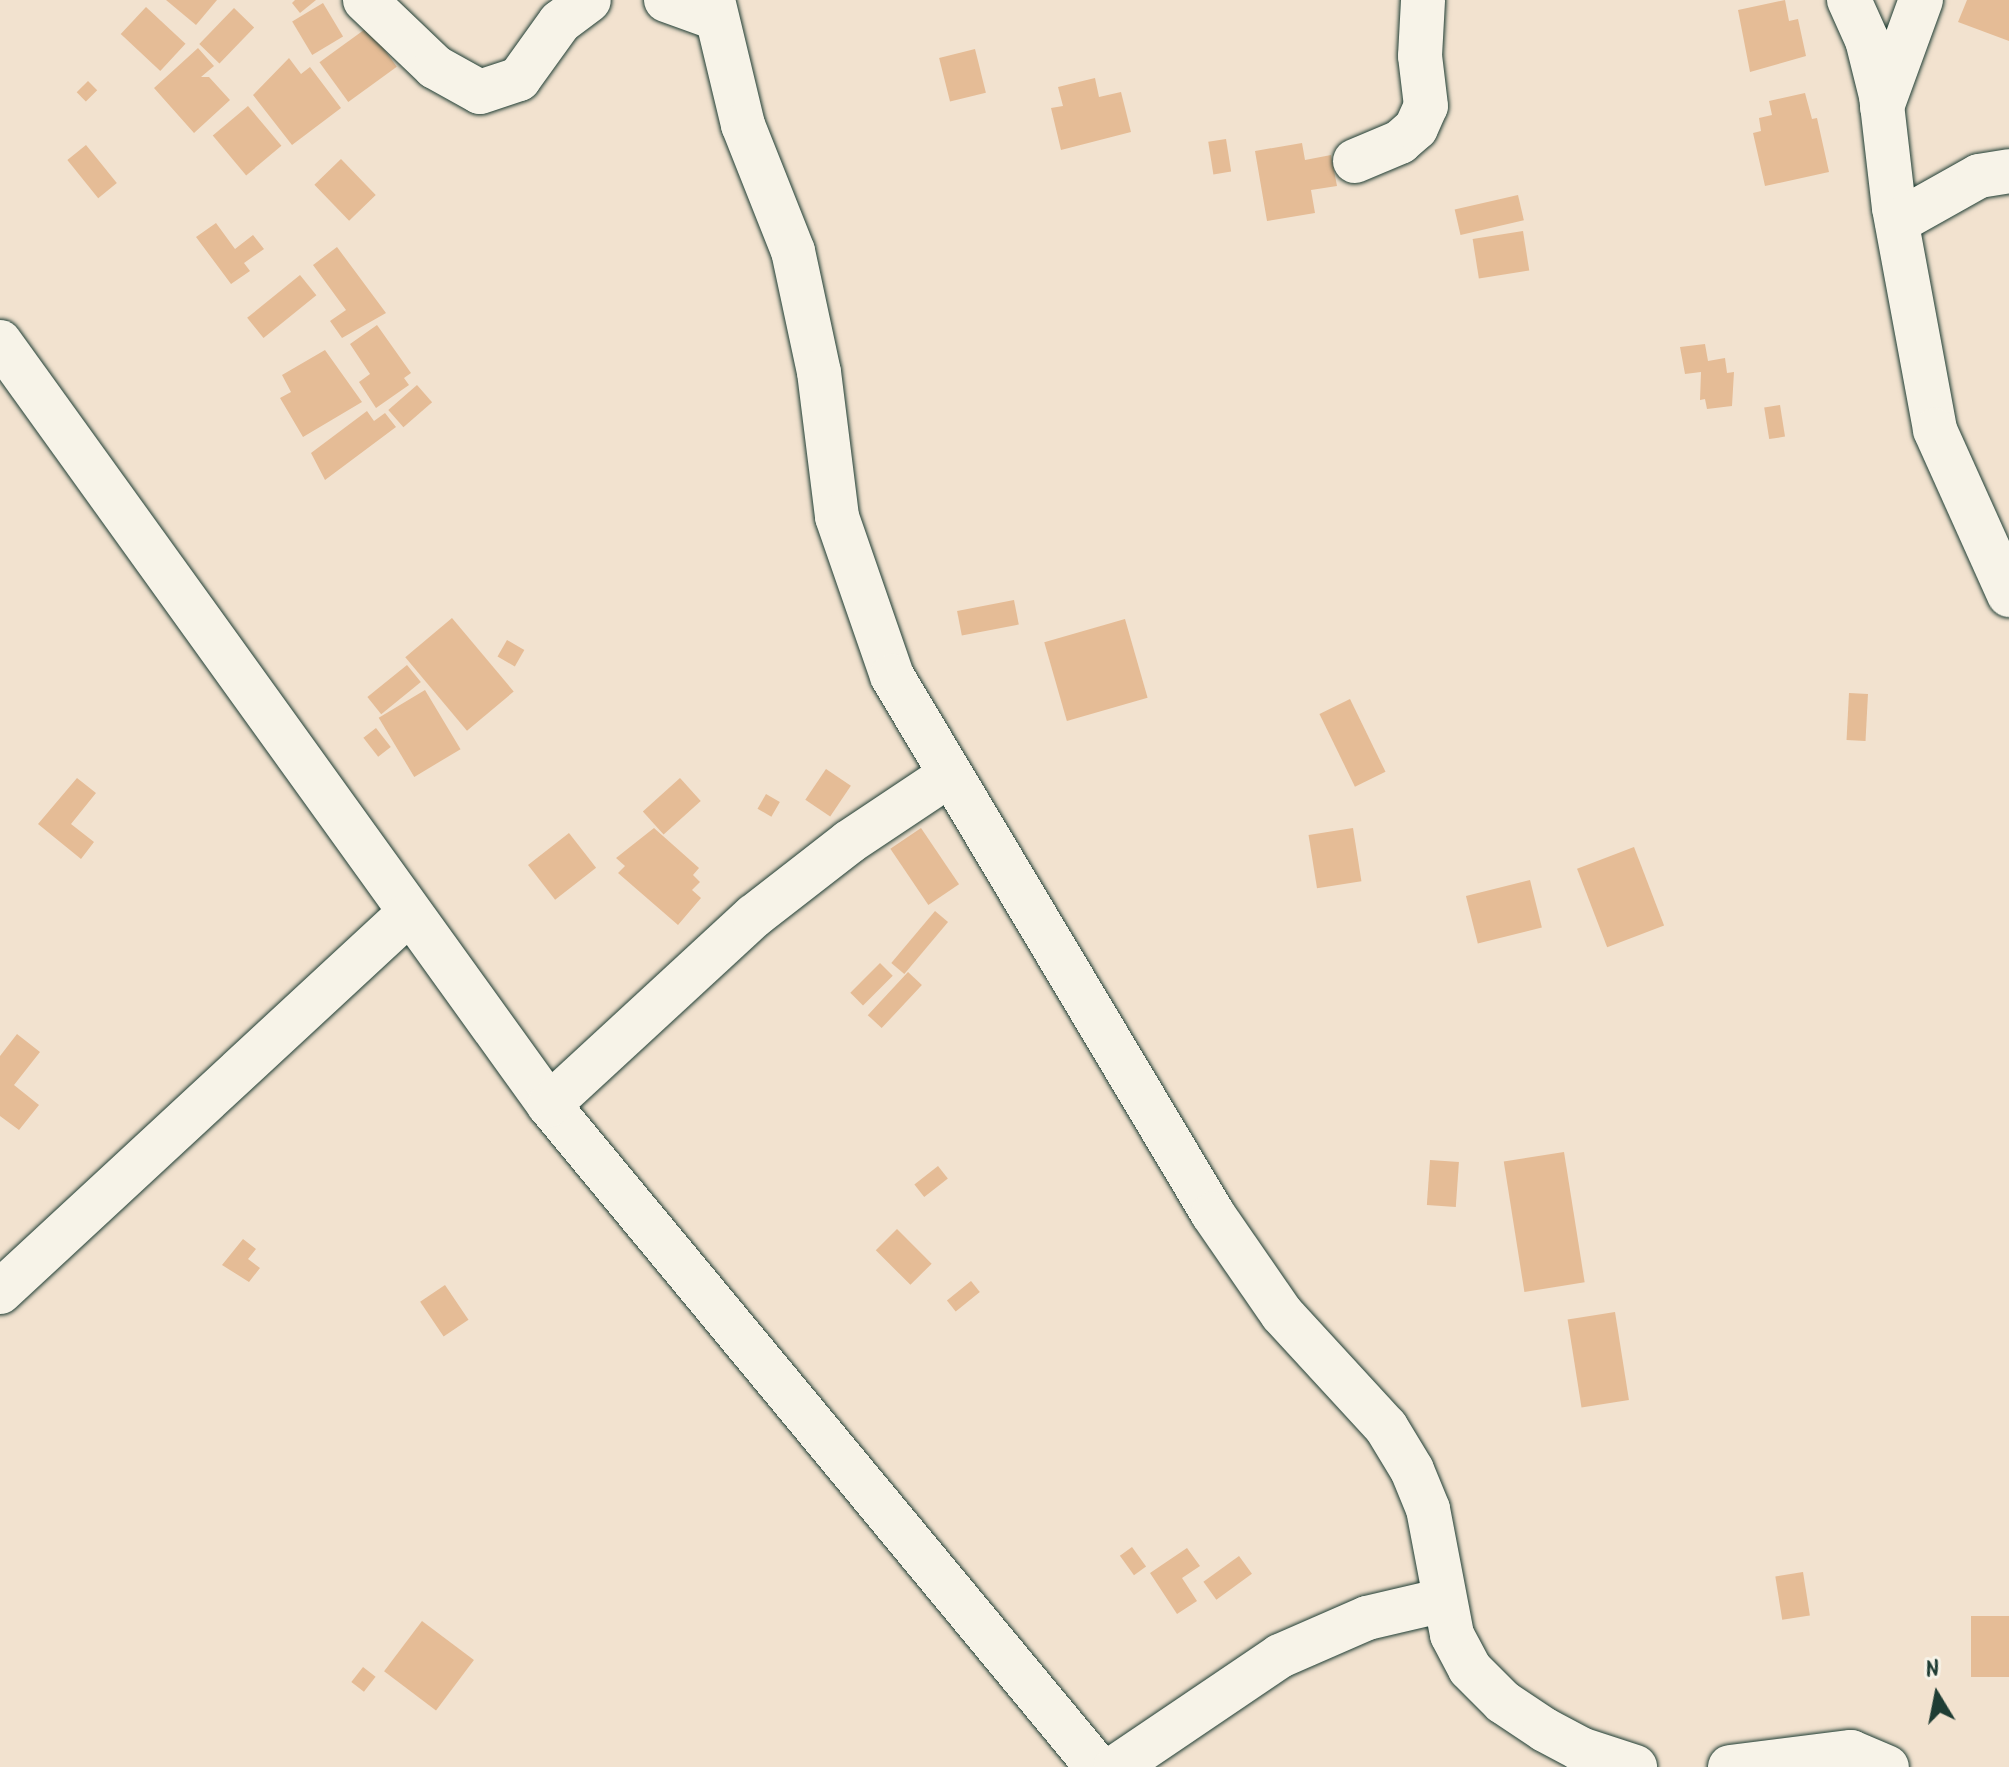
<!DOCTYPE html>
<style>
body{margin:0}
#map{position:relative;width:2009px;height:1767px;overflow:hidden;background:#f2e2cf;font-family:Kalam,sans-serif}
div>[style]{position:absolute}
.building>*{inset:0;background:#e5bc96;transform-origin:0 0}
.roads{filter:drop-shadow(0 0 2px #1f3d34) drop-shadow(0 0 2px #1f3d34)}
.minor>*{height:44px;margin:-22px;padding:0 22px;transform-origin:22px;border-radius:22px;background:#f7f3e8}
span{translate:-50% -50%;white-space:nowrap;text-align:center;line-height:1.15;-webkit-text-stroke:6px #f7f3e8;paint-order:stroke}
.north{position:absolute;left:1897px;top:1655px;width:80px;height:80px;-webkit-text-stroke:6px #f7f3e8;paint-order:stroke;rotate:350deg;font-size:22px;font-weight:700;line-height:32px;text-align:center;color:#1f3d34}
.north::after{content:'';display:block;margin:auto;width:28px;height:36px;background:#1f3d34;clip-path:polygon(50% 0,100% 100%,50% 72%,0 100%)}
</style>
<div id="map">
<div class="building">
<i style="clip-path:polygon(166px 0,217px 0,196px 25px)"></i>
<i style="clip-path:polygon(295px 0,316px 0,300px 13px,292px 3px)"></i>
<i style="clip-path:polygon(1785px 0,1789px 21px,1798px 19px,1806px 56px,1750px 72px,1738px 10px)"></i>
<i style="clip-path:polygon(1967px 0,2009px 0,2009px 41px,1958px 22px)"></i>
<i style="left:323px;top:3px;width:39px;height:36px;rotate:59deg"></i>
<i style="left:146px;top:7px;width:54px;height:37px;rotate:43deg"></i>
<i style="left:234px;top:8px;width:28px;height:50px;rotate:44deg"></i>
<i style="left:368px;top:27px;width:49px;height:60px;rotate:54deg"></i>
<i style="clip-path:polygon(198px 48px,214px 66px,201px 77px,209px 77px,230px 100px,194px 133px,154px 88px)"></i>
<i style="left:975px;top:49px;width:45px;height:37px;rotate:76deg"></i>
<i style="clip-path:polygon(289px 58px,301px 74px,310px 67px,341px 108px,292px 145px,253px 95px)"></i>
<i style="clip-path:polygon(1095px 78px,1099px 97px,1121px 92px,1131px 132px,1061px 150px,1051px 108px,1063px 106px,1058px 87px)"></i>
<i style="left:88px;top:81px;width:13px;height:16px;rotate:45deg"></i>
<i style="clip-path:polygon(1805px 93px,1812px 119px,1817px 118px,1829px 172px,1765px 186px,1753px 133px,1761px 131px,1759px 118px,1772px 115px,1769px 101px)"></i>
<i style="left:248px;top:106px;width:52px;height:46px;rotate:50deg"></i>
<i style="left:1226px;top:139px;width:33px;height:18px;rotate:81deg"></i>
<i style="clip-path:polygon(1302px 143px,1305px 160px,1331px 155px,1337px 186px,1311px 190px,1315px 213px,1267px 221px,1255px 151px)"></i>
<i style="left:86px;top:145px;width:49px;height:24px;rotate:51deg"></i>
<i style="left:341px;top:159px;width:50px;height:37px;rotate:46deg"></i>
<i style="left:1518px;top:195px;width:26px;height:65px;rotate:77deg"></i>
<i style="clip-path:polygon(216px 223px,235px 249px,253px 235px,264px 249px,244px 263px,250px 271px,231px 284px,196px 237px)"></i>
<i style="left:1523px;top:231px;width:40px;height:51px;rotate:81deg"></i>
<i style="clip-path:polygon(337px 247px,386px 313px,342px 338px,330px 321px,346px 310px,313px 265px)"></i>
<i style="left:300px;top:275px;width:26px;height:68px;rotate:51deg"></i>
<i style="clip-path:polygon(377px 325px,411px 373px,404px 378px,409px 385px,376px 408px,359px 382px,370px 374px,350px 344px)"></i>
<i style="clip-path:polygon(1705px 344px,1708px 361px,1725px 358px,1727px 373px,1734px 372px,1732px 406px,1707px 409px,1705px 399px,1700px 400px,1701px 372px,1685px 374px,1680px 347px)"></i>
<i style="clip-path:polygon(325px 350px,362px 402px,303px 437px,280px 398px,291px 392px,282px 375px)"></i>
<i style="left:417px;top:385px;width:23px;height:38px;rotate:49deg"></i>
<i style="left:1780px;top:405px;width:32px;height:16px;rotate:81deg"></i>
<i style="clip-path:polygon(367px 411px,374px 421px,385px 413px,396px 427px,325px 480px,311px 453px)"></i>
<i style="left:1014px;top:600px;width:25px;height:58px;rotate:79deg"></i>
<i style="left:452px;top:618px;width:96px;height:61px;rotate:50deg"></i>
<i style="left:1125px;top:619px;width:82px;height:84px;rotate:74deg"></i>
<i style="left:507px;top:640px;width:20px;height:19px;rotate:30deg"></i>
<i style="left:407px;top:665px;width:22px;height:51px;rotate:51deg"></i>
<i style="left:425px;top:690px;width:69px;height:54px;rotate:59deg"></i>
<i style="left:1849px;top:693px;width:19px;height:47px;rotate:3deg"></i>
<i style="left:1350px;top:699px;width:81px;height:34px;rotate:64deg"></i>
<i style="left:376px;top:728px;width:24px;height:16px;rotate:52deg"></i>
<i style="left:826px;top:769px;width:30px;height:37px;rotate:34deg"></i>
<i style="clip-path:polygon(77px 778px,96px 793px,71px 824px,94px 842px,81px 859px,38px 824px)"></i>
<i style="left:680px;top:778px;width:31px;height:50px;rotate:48deg"></i>
<i style="left:766px;top:794px;width:16px;height:17px;rotate:30deg"></i>
<i style="clip-path:polygon(654px 828px,699px 868px,693px 875px,700px 882px,692px 890px,701px 898px,678px 925px,618px 873px,625px 866px,616px 858px)"></i>
<i style="left:921px;top:828px;width:68px;height:37px;rotate:56deg"></i>
<i style="left:1353px;top:828px;width:54px;height:45px;rotate:81deg"></i>
<i style="left:569px;top:833px;width:44px;height:52px;rotate:52deg"></i>
<i style="left:1634px;top:847px;width:84px;height:61px;rotate:69deg"></i>
<i style="left:1530px;top:880px;width:49px;height:66px;rotate:76deg"></i>
<i style="left:935px;top:911px;width:17px;height:68px;rotate:40deg"></i>
<i style="left:880px;top:963px;width:18px;height:42px;rotate:45deg"></i>
<i style="left:908px;top:972px;width:19px;height:59px;rotate:43deg"></i>
<i style="clip-path:polygon(17px 1034px,40px 1052px,14px 1085px,39px 1105px,19px 1130px,0 1116px,0 1056px)"></i>
<i style="left:1564px;top:1152px;width:132px;height:61px;rotate:81deg"></i>
<i style="left:1430px;top:1160px;width:29px;height:45px;rotate:4deg"></i>
<i style="left:938px;top:1166px;width:16px;height:30px;rotate:52deg"></i>
<i style="left:897px;top:1229px;width:49px;height:30px;rotate:45deg"></i>
<i style="clip-path:polygon(243px 1239px,256px 1249px,248px 1259px,260px 1268px,249px 1282px,222px 1265px)"></i>
<i style="left:971px;top:1281px;width:14px;height:31px;rotate:51deg"></i>
<i style="left:445px;top:1285px;width:42px;height:30px;rotate:56deg"></i>
<i style="left:1615px;top:1312px;width:89px;height:48px;rotate:81deg"></i>
<i style="left:1132px;top:1547px;width:24px;height:15px;rotate:54deg"></i>
<i style="clip-path:polygon(1187px 1548px,1200px 1566px,1182px 1578px,1197px 1601px,1177px 1614px,1150px 1573px)"></i>
<i style="left:1239px;top:1556px;width:22px;height:44px;rotate:54deg"></i>
<i style="left:1803px;top:1572px;width:44px;height:28px;rotate:81deg"></i>
<i style="left:2009px;top:1616px;width:61px;height:38px;rotate:90deg"></i>
<i style="left:422px;top:1621px;width:65px;height:63px;rotate:37deg"></i>
<i style="left:363px;top:1667px;width:16px;height:19px;rotate:38deg"></i>
</div>
<div class="roads">
<div class="minor">
<i style="left:365px;top:0;width:97px;rotate:43.7deg"></i>
<i style="left:435px;top:67px;width:51px;rotate:29.1deg"></i>
<i style="left:480px;top:92px;width:41px;rotate:-18.4deg"></i>
<i style="left:519px;top:79px;width:70px;rotate:-54.3deg"></i>
<i style="left:560px;top:22px;width:36px;rotate:-37deg"></i>
<i style="left:666px;top:0;width:53px;rotate:19.8deg"></i>
<i style="left:713px;top:0;width:129px;rotate:76.5deg"></i>
<i style="left:743px;top:125px;width:136px;rotate:68.4deg"></i>
<i style="left:793px;top:251px;width:124px;rotate:77.9deg"></i>
<i style="left:819px;top:372px;width:146px;rotate:82.9deg"></i>
<i style="left:837px;top:517px;width:168px;rotate:70.9deg"></i>
<i style="left:892px;top:676px;width:626px;rotate:59.18deg"></i>
<i style="left:1213px;top:1214px;width:121px;rotate:55.4deg"></i>
<i style="left:1282px;top:1314px;width:154px;rotate:47.4deg"></i>
<i style="left:1386px;top:1427px;width:50px;rotate:58.8deg"></i>
<i style="left:1412px;top:1470px;width:42px;rotate:67.7deg"></i>
<i style="left:1428px;top:1509px;width:128px;rotate:79.2deg"></i>
<i style="left:1452px;top:1635px;width:38px;rotate:62deg"></i>
<i style="left:1470px;top:1669px;width:47px;rotate:45deg"></i>
<i style="left:1503px;top:1702px;width:50px;rotate:33.7deg"></i>
<i style="left:1545px;top:1730px;width:40px;rotate:28deg"></i>
<i style="left:1580px;top:1749px;width:58px;rotate:18.1deg"></i>
<i style="left:1849px;top:0;width:44px;rotate:65.8deg"></i>
<i style="left:1867px;top:40px;width:58px;rotate:76deg"></i>
<i style="left:1881px;top:96px;width:113px;rotate:83.4deg"></i>
<i style="left:1894px;top:208px;width:226px;rotate:79.5deg"></i>
<i style="left:1935px;top:430px;width:181px;rotate:65.8deg"></i>
<i style="left:1882px;top:107px;width:114px;rotate:-70deg"></i>
<i style="left:1355px;top:161px;width:49px;rotate:-22.9deg"></i>
<i style="left:1400px;top:142px;width:21px;rotate:-41deg"></i>
<i style="left:1416px;top:128px;width:24px;rotate:-66deg"></i>
<i style="left:1426px;top:106px;width:50px;rotate:-96.8deg"></i>
<i style="left:1420px;top:56px;width:56px;rotate:-86.9deg"></i>
<i style="left:1897px;top:222px;width:94px;rotate:-29.3deg"></i>
<i style="left:1979px;top:176px;width:30px;rotate:-9deg"></i>
<i style="left:0;top:342px;width:940px;rotate:54.26deg"></i>
<i style="left:549px;top:1105px;width:859px;rotate:50.38deg"></i>
<i style="left:549px;top:1105px;width:279px;rotate:-42.7deg"></i>
<i style="left:754px;top:916px;width:120px;rotate:-37.9deg"></i>
<i style="left:849px;top:842px;width:119px;rotate:-33.7deg"></i>
<i style="left:0;top:1292px;width:556px;rotate:-42.81deg"></i>
<i style="left:1116px;top:1767px;width:198px;rotate:-34.1deg"></i>
<i style="left:1280px;top:1656px;width:95px;rotate:-23.6deg"></i>
<i style="left:1367px;top:1618px;width:79px;rotate:-13.2deg"></i>
<i style="left:1730px;top:1767px;width:122px;rotate:-7.1deg"></i>
<i style="left:1851px;top:1752px;width:39px;rotate:23deg"></i>
</div>
</div>
<div class="north">N</div>
</div>
